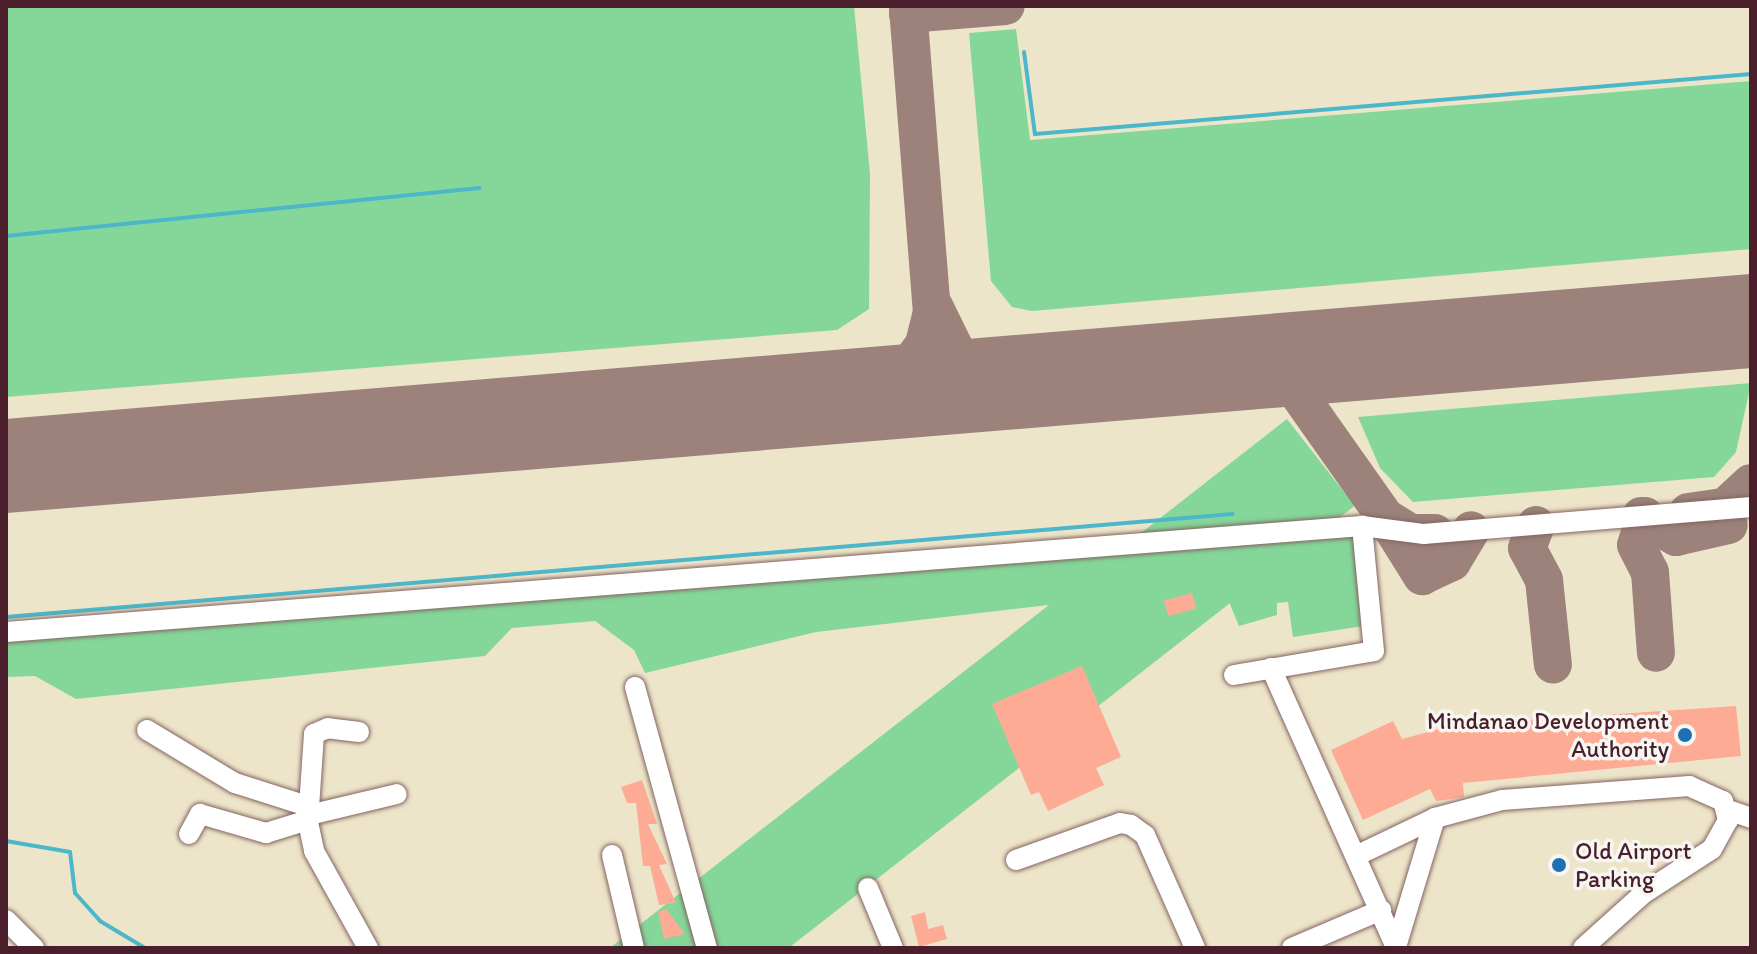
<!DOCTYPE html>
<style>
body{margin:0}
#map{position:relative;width:1757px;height:954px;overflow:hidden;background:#ede5c9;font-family:Itim,sans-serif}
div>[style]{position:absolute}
.green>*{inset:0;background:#84d799;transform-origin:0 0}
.stream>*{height:4px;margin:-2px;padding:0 2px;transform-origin:2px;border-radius:2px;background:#4cb7c9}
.taxiway>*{height:38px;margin:-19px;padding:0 19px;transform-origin:19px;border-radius:19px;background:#9c827a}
.runway>*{height:94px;margin:-47px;padding:0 47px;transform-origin:47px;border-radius:47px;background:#9c827a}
.building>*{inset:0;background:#feab95;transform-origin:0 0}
.roads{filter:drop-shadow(0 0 2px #836462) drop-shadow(0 0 2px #836462)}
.minor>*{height:20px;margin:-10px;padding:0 10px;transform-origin:10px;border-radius:10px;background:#fff}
.dots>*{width:22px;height:22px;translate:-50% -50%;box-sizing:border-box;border:4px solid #f6f6f2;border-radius:50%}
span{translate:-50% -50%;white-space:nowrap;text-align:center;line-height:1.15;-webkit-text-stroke:7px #f6f6f2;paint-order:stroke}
.poi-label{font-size:24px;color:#4a1f2b}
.right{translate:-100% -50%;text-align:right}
.left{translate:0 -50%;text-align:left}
.frame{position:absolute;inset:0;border:8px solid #4a1f2b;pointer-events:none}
</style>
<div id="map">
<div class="green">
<i style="clip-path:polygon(6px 6px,854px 6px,870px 174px,869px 309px,837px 330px,6px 397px)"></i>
<i style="clip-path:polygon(1016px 29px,1030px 140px,1751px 81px,1751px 249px,1032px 311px,1012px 307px,991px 281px,969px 33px)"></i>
<i style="clip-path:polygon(1751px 383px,1736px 452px,1714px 477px,1413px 502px,1380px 468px,1358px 417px)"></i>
<i style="left:1287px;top:419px;width:110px;height:1285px;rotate:52deg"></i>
<i style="clip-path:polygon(1354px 531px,1363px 626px,1293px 637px,1288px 602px,1277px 603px,1277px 615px,1239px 626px,1222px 585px,816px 632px,645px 673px,634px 650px,595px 621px,512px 628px,485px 656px,76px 699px,35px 676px,6px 677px,6px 641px)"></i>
</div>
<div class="stream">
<i style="left:1024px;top:52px;width:83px;rotate:82.4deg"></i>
<i style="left:1035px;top:134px;width:719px;rotate:-4.79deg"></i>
<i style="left:6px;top:236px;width:476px;rotate:-5.8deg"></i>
<i style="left:6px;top:617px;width:1231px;rotate:-4.8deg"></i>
<i style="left:6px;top:841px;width:65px;rotate:9.8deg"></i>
<i style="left:70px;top:852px;width:41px;rotate:83deg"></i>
<i style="left:75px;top:893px;width:38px;rotate:48deg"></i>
<i style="left:100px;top:921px;width:52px;rotate:31deg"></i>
</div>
<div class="taxiway">
<i style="left:908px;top:14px;width:98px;rotate:-4.7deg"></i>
<i style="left:933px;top:304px;width:55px;rotate:63.9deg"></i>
<i style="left:957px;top:353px;width:61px;rotate:29.5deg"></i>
<i style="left:1275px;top:361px;width:191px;rotate:54.8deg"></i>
<i style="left:1385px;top:517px;width:31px;rotate:32deg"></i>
<i style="left:1411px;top:533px;width:24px"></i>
<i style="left:857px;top:395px;width:53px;rotate:-27.1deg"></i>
<i style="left:904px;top:371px;width:34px;rotate:-53deg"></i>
<i style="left:924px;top:344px;width:32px;rotate:-76deg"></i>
<i style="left:932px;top:313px;width:308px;rotate:-94.5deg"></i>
<i style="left:1688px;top:512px;width:37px;rotate:-8deg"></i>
<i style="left:1725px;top:507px;width:35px;rotate:-43deg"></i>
<i style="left:1641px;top:516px;width:41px;rotate:31deg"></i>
<i style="left:1676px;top:537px;width:54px;rotate:-12.8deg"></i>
<i style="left:1645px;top:516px;width:30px;rotate:107deg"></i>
<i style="left:1636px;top:545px;width:30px;rotate:63deg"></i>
<i style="left:1650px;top:572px;width:81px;rotate:85.8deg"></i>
<i style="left:1385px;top:517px;width:70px;rotate:57.9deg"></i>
<i style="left:1422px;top:576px;width:33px;rotate:-25deg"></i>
<i style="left:1452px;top:562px;width:37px;rotate:-59deg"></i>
<i style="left:1536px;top:525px;width:25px;rotate:111deg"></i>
<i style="left:1527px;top:548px;width:36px;rotate:62deg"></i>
<i style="left:1544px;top:580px;width:85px;rotate:84deg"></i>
</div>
<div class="runway">
<i style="left:6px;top:466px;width:1751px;rotate:-4.75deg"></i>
</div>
<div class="building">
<i style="left:1192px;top:593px;width:16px;height:29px;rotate:75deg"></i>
<i style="clip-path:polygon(1082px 666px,1121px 757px,1096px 768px,1104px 785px,1048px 811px,1039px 792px,1031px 795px,992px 704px)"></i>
<i style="clip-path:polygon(1736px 706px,1741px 756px,1463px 783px,1464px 797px,1436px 801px,1430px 789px,1363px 820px,1331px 750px,1393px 721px,1402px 739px,1454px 725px)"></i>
<i style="clip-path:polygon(642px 780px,657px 824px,648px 824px,667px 864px,659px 865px,676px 903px,659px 905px,650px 866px,643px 866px,636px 803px,627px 803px,621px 787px)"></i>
<i style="clip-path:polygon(666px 909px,685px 934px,664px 939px,658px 912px)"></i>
<i style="clip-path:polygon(925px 912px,928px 929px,943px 925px,947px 939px,919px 947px,911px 916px)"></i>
</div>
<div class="roads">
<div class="minor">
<i style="left:6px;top:632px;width:1360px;rotate:-4.47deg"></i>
<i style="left:1362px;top:526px;width:63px;rotate:7.4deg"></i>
<i style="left:1424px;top:534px;width:328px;rotate:-4.7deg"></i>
<i style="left:1271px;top:668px;width:307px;rotate:65.9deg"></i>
<i style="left:1234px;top:675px;width:142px;rotate:-9.7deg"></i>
<i style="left:1374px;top:651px;width:126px;rotate:-95.5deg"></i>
<i style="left:635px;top:687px;width:271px;rotate:74.6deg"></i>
<i style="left:147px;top:730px;width:103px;rotate:31.1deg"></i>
<i style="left:235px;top:783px;width:79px;rotate:17.7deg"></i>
<i style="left:359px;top:732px;width:31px;rotate:-173deg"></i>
<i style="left:328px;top:728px;width:15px;rotate:157deg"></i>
<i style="left:314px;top:734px;width:88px;rotate:93.9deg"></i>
<i style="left:308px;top:822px;width:30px;rotate:78deg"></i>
<i style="left:314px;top:851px;width:111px;rotate:60.9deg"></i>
<i style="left:1728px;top:810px;width:24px;rotate:19deg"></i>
<i style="left:309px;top:815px;width:90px;rotate:-13.4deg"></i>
<i style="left:189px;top:834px;width:23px;rotate:-61deg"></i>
<i style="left:200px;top:814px;width:69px;rotate:16.1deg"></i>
<i style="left:266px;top:833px;width:44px;rotate:-17.2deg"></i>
<i style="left:612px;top:855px;width:96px;rotate:76.7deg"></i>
<i style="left:1358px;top:855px;width:85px;rotate:-25.7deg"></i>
<i style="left:1435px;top:818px;width:69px;rotate:-15deg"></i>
<i style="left:1502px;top:800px;width:188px;rotate:-4.3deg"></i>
<i style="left:1689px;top:786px;width:37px;rotate:24deg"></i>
<i style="left:1723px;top:801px;width:20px;rotate:75deg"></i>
<i style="left:1728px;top:820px;width:33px;rotate:119deg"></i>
<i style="left:1712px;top:849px;width:81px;rotate:147.1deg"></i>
<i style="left:1644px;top:893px;width:82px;rotate:138deg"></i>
<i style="left:1016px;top:860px;width:110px;rotate:-19.6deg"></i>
<i style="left:1120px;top:823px;width:11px;rotate:10deg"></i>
<i style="left:1131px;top:825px;width:17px;rotate:36deg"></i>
<i style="left:1145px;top:835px;width:124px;rotate:66.1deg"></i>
<i style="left:868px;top:888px;width:65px;rotate:67.4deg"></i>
<i style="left:6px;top:920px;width:40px;rotate:45deg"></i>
<i style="left:1396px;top:947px;width:135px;rotate:-73.2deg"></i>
<i style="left:1292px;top:948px;width:97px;rotate:-23.1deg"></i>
</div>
</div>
<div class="dots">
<i style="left:1685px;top:735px;background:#1f6fb2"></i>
<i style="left:1559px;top:865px;background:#1f6fb2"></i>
</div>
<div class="poi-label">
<span class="right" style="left:1669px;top:735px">Mindanao Development<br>Authority</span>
<span class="left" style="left:1575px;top:865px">Old Airport<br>Parking</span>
</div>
<div class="frame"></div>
</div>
